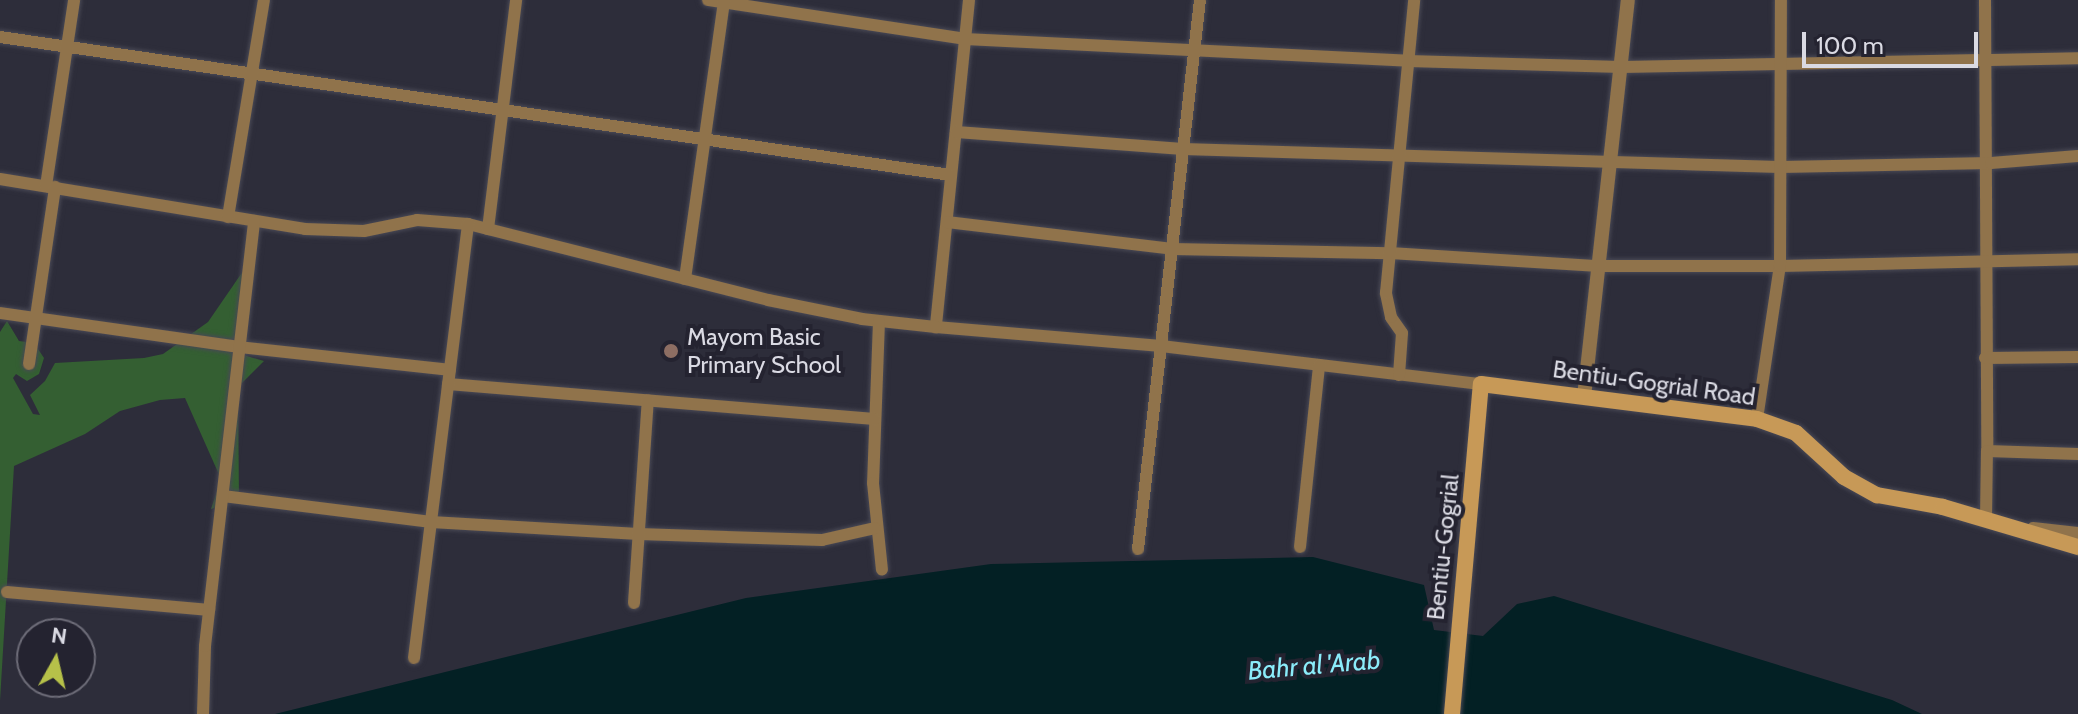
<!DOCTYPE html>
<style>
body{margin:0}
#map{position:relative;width:2078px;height:714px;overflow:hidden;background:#2d2d3a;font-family:Cabin,sans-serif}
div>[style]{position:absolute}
.green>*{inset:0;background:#345f32}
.water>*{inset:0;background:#032024}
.roads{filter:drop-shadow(0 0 2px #494955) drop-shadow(0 0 2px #494955)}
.minor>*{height:12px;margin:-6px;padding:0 6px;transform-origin:6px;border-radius:6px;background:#90734b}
.tertiary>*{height:14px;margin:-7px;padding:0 7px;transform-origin:7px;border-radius:7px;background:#90734b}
.secondary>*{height:16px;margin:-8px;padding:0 8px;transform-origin:8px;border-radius:8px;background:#c79957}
.dots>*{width:22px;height:22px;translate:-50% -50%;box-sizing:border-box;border:4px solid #242330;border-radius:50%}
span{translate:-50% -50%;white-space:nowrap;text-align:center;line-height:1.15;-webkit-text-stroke:8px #242330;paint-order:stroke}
.poi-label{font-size:24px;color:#dadae3}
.left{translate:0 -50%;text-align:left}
.street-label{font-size:24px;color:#dadae3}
.water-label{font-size:26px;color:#8becfa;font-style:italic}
.north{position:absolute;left:16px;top:618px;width:80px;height:80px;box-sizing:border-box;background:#242330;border:2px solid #6d6c78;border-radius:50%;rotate:8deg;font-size:22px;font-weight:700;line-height:32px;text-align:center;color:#dadae3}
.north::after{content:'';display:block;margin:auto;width:28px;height:36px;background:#b6c149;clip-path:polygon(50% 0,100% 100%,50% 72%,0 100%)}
.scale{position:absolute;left:1802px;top:32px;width:176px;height:36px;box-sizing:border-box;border:4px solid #dadae3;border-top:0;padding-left:10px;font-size:24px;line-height:28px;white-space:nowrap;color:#dadae3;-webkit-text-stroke:6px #242330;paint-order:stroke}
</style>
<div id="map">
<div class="green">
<i style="clip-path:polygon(250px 261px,250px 312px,240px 354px,264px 361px,238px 387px,239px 500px,211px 509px,221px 479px,185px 398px,160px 400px,120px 411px,85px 434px,14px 466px,0 701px,0 332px,7px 321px,19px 341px,34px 343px,44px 358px,39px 374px,27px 381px,16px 374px,13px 378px,33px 414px,40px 415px,30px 395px,45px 381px,55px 363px,144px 358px,163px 354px,208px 322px)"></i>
</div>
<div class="water">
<i style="clip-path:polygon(1313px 557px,1424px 585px,1434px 630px,1483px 636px,1517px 604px,1554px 596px,1892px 700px,1922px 714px,275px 714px,746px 598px,991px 564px)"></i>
</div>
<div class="roads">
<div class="minor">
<i style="left:708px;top:0;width:260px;rotate:8.6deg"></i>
<i style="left:965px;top:39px;width:444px;rotate:2.8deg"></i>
<i style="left:1408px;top:61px;width:214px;rotate:1.6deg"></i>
<i style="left:1622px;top:67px;width:456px;rotate:-1.1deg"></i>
<i style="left:969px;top:0;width:329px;rotate:95.8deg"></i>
<i style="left:936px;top:327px;width:226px;rotate:4.8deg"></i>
<i style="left:1161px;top:346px;width:322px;rotate:6.8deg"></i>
<i style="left:1985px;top:0;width:451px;rotate:89.7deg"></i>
<i style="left:1987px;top:451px;width:91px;rotate:1.9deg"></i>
<i style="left:0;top:37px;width:961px;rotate:8.26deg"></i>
<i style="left:956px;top:132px;width:228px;rotate:4.3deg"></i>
<i style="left:1183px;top:149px;width:597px;rotate:1.73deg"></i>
<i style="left:1780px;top:167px;width:211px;rotate:-1.1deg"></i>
<i style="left:1991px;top:163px;width:87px;rotate:-4.6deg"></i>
<i style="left:0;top:179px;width:309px;rotate:9.3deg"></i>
<i style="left:305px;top:229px;width:59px;rotate:1.9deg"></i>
<i style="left:364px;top:231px;width:54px;rotate:-11.7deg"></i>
<i style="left:417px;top:220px;width:51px;rotate:4.5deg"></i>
<i style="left:468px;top:224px;width:309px;rotate:14.2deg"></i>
<i style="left:768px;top:300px;width:96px;rotate:11.4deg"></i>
<i style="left:862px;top:319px;width:74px;rotate:6.2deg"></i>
<i style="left:46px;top:186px;width:188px;rotate:-81.4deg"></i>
<i style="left:228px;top:217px;width:220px;rotate:-80.6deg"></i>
<i style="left:947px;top:222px;width:227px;rotate:6.8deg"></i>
<i style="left:1172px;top:249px;width:218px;rotate:1.1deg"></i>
<i style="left:1390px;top:253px;width:209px;rotate:3.6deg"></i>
<i style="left:1599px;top:266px;width:181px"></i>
<i style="left:1780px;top:266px;width:298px;rotate:-1.3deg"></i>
<i style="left:488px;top:229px;width:231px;rotate:-83deg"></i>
<i style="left:685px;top:279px;width:282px;rotate:-82deg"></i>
<i style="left:0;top:313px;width:241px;rotate:8.1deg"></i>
<i style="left:239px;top:347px;width:212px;rotate:6.2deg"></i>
<i style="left:879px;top:321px;width:162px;rotate:92.1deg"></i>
<i style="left:873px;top:483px;width:87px;rotate:84.1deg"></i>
<i style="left:1985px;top:358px;width:93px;rotate:-0.6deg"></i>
<i style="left:29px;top:364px;width:179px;rotate:-81.6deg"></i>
<i style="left:1399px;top:375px;width:42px;rotate:-85.9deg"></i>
<i style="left:1402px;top:333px;width:19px;rotate:-125deg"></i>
<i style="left:1391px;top:317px;width:25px;rotate:-102deg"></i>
<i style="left:1386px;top:293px;width:294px;rotate:-84.5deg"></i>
<i style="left:448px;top:384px;width:428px;rotate:4.7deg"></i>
<i style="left:1757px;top:419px;width:155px;rotate:-81.5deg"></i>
<i style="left:1780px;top:266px;width:266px;rotate:-89.8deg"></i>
<i style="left:223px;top:496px;width:210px;rotate:7.1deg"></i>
<i style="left:431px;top:522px;width:208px;rotate:3.3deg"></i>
<i style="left:639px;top:534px;width:183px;rotate:1.9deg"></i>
<i style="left:822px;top:540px;width:54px;rotate:-12.8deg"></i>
<i style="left:1986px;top:519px;width:68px;rotate:-89.2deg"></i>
<i style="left:2033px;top:528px;width:45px;rotate:6.3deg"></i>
<i style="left:1300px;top:547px;width:183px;rotate:-84deg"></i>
<i style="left:1138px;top:549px;width:552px;rotate:-83.56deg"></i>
<i style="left:7px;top:592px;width:203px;rotate:5.1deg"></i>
<i style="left:634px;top:603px;width:203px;rotate:-86.1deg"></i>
<i style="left:414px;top:658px;width:437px;rotate:-82.9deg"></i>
<i style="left:203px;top:714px;width:68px;rotate:-88.3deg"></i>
<i style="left:205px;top:646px;width:428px;rotate:-83.4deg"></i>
</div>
<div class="tertiary">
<i style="left:1584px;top:397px;width:399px;rotate:-83.7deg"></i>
</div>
<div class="secondary">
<i style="left:1452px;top:714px;width:331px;rotate:-85deg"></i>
<i style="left:1481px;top:384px;width:278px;rotate:7.2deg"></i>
<i style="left:1757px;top:419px;width:41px;rotate:19.7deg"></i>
<i style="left:1796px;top:433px;width:65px;rotate:42.5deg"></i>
<i style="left:1844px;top:477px;width:38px;rotate:29deg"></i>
<i style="left:1877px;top:495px;width:67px;rotate:10.3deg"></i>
<i style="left:1943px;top:507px;width:141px;rotate:16.5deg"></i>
</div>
</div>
<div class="dots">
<i style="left:671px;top:351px;background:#8d6e63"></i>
</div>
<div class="poi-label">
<span class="left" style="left:687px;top:351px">Mayom Basic<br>Primary School</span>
</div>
<div class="street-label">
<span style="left:1654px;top:383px;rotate:8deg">Bentiu-Gogrial Road</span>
<span style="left:1443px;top:547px;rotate:-84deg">Bentiu-Gogrial</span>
</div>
<div class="water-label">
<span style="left:1314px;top:666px;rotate:-5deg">Bahr al 'Arab</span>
</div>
<div class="north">N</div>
<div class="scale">100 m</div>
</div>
